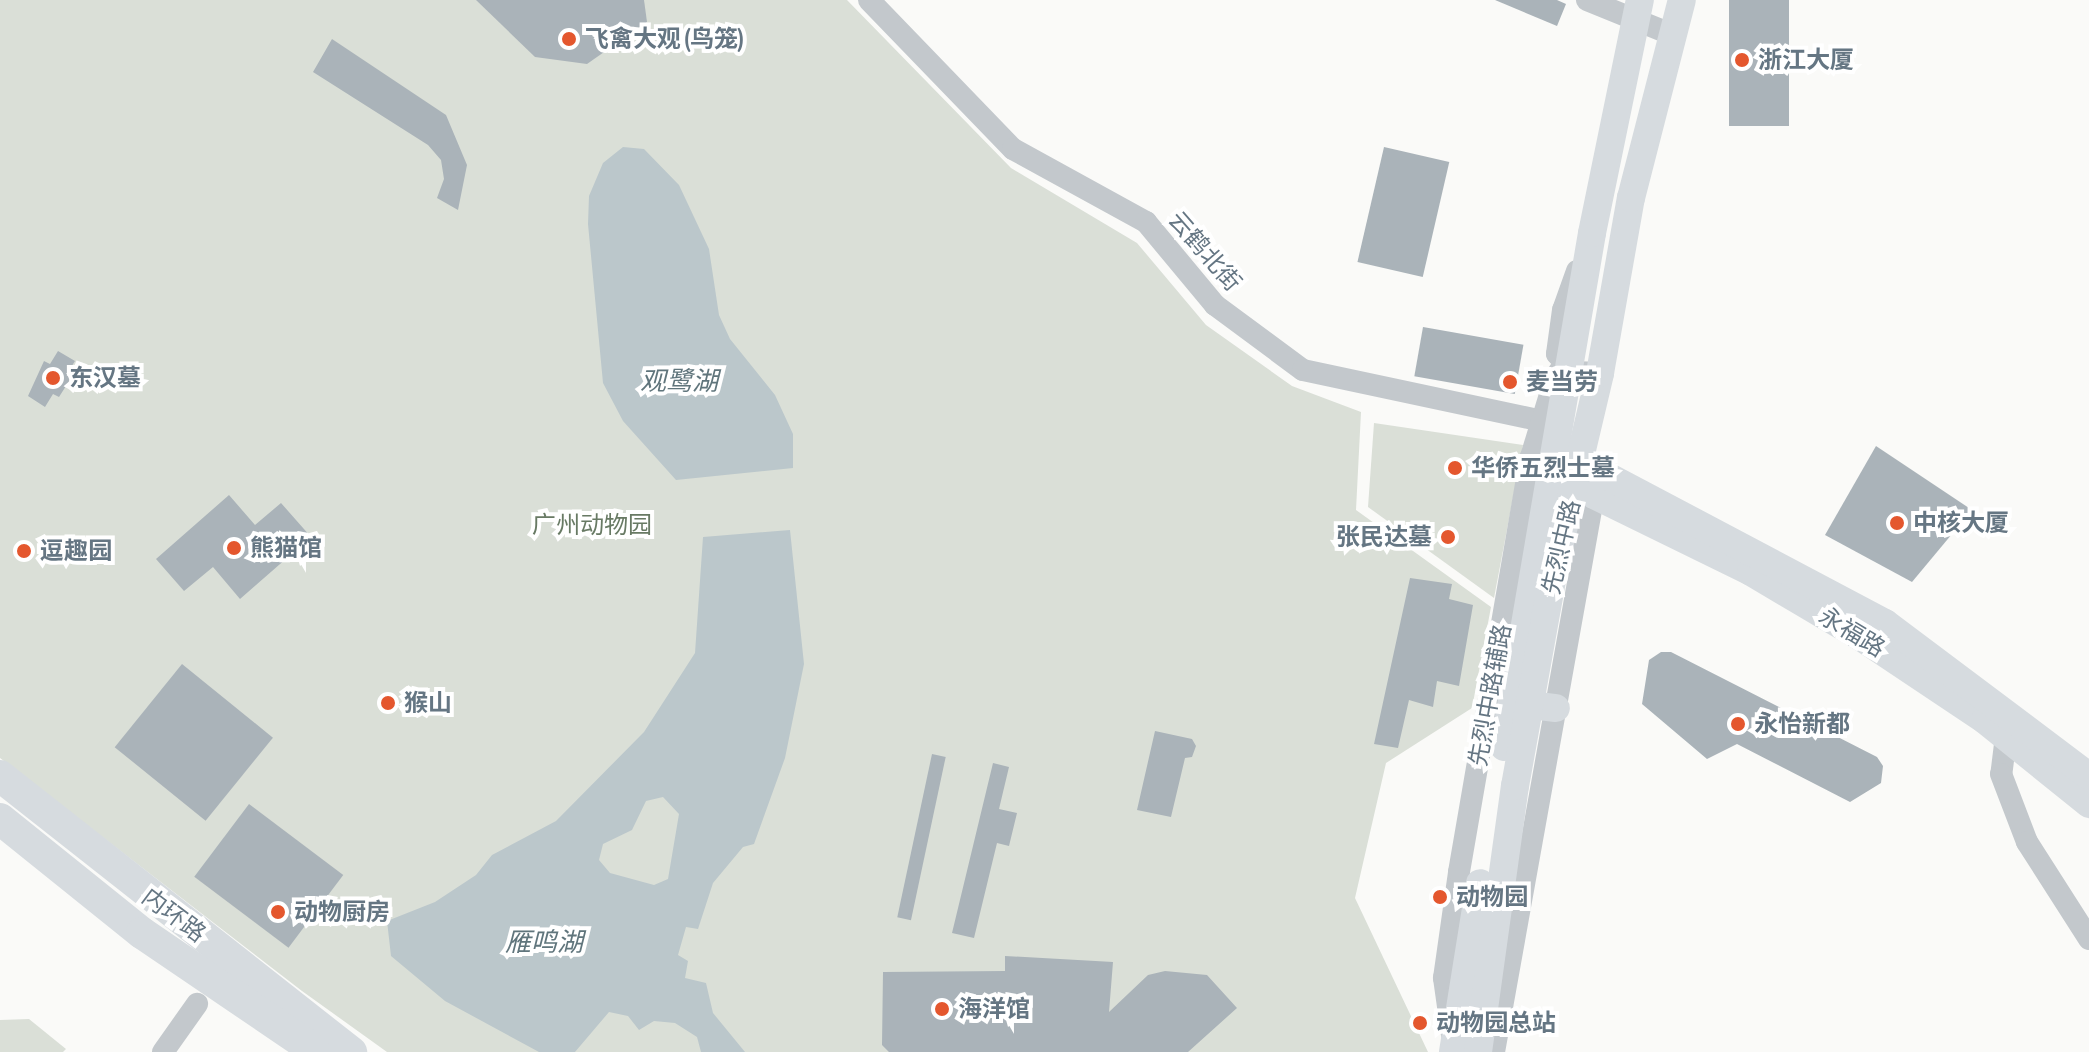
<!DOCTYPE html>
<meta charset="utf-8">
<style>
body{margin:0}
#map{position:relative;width:2089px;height:1052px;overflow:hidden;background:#fafaf8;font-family:"Asap Condensed","Noto Sans SC",sans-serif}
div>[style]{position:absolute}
.green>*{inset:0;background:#dadfd7}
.water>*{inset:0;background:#bbc7cb}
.building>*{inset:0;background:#aab3b9;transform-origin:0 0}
.minor>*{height:22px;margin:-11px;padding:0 11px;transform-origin:11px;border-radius:11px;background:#c3c8cc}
.major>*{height:28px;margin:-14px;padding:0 14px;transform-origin:14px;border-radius:14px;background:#d6dbdf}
.highway>*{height:32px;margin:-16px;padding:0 16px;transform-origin:16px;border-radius:16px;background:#d6dbdf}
.dots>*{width:22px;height:22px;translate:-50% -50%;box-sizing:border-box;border:4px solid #fff;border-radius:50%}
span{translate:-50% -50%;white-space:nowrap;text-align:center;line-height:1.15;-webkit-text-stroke:8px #fff;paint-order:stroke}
.poi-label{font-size:24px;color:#657683;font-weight:700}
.left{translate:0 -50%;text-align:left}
.right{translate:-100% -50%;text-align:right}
.street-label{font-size:24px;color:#657683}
.park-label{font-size:24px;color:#687a64}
.water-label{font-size:26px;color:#60757c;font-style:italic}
</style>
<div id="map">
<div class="green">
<i style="clip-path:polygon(0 0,847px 0,1011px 168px,1137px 243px,1206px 325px,1292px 386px,1361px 412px,1356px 510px,1491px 607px,1472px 708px,1386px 763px,1355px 898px,1428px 1052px,387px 1052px,302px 991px,0 758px)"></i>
<i style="clip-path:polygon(1374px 423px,1523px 445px,1494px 598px,1368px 507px)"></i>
<i style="clip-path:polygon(29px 1019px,66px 1049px,63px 1052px,0 1052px,0 1020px)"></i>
</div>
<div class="water">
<i style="clip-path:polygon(623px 147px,644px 149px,679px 185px,709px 249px,719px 315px,730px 339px,775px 395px,793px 434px,793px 468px,676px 480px,623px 421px,603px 383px,588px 224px,589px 196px,603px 163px)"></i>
<i style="clip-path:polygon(evenodd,790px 530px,804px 664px,785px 758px,754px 844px,743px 847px,713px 883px,698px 929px,686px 927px,678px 955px,688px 961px,685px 978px,706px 983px,713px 1013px,745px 1052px,701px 1052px,697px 1037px,675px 1023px,654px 1021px,639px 1030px,628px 1016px,609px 1012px,575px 1052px,539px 1052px,445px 1001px,391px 956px,387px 921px,435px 902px,476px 875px,492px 855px,556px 821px,644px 732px,695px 653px,703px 537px,790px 530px,663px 797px,679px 814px,668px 879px,654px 885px,610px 873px,599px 860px,603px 844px,632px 830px,646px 801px,663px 797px)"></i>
</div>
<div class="building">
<i style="clip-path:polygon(476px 0,644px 0,647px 22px,587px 64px,535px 57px)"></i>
<i style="clip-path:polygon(1495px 0,1557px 0,1566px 4px,1557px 26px)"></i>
<i style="left:1729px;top:0;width:60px;height:126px"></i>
<i style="clip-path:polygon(332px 39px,446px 115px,467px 165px,458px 210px,437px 198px,444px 179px,441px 160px,428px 145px,313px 72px)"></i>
<i style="left:1384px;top:147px;width:67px;height:118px;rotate:13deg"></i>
<i style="left:1423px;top:327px;width:102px;height:50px;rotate:10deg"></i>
<i style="clip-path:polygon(58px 351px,75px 361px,68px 372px,73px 375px,59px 397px,53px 394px,45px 407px,28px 396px,44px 361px,50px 364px)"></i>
<i style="clip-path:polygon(1876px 446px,1972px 510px,1912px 582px,1825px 535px)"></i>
<i style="clip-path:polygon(229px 495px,255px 525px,281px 503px,311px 537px,240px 599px,213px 567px,184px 591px,156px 559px)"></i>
<i style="clip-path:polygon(1410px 578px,1452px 584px,1449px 599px,1473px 605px,1459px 686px,1437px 681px,1433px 707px,1409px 700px,1398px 748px,1374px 744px)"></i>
<i style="clip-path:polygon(1661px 652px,1671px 652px,1877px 757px,1883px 766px,1881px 783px,1850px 802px,1737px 744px,1707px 759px,1642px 704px,1649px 660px)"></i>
<i style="left:182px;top:664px;width:117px;height:107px;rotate:39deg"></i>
<i style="clip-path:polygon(1155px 731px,1192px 739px,1196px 746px,1192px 757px,1185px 758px,1171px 817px,1137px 810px)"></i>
<i style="left:932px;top:754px;width:14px;height:167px;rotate:12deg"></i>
<i style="clip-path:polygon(993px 763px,1009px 767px,999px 809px,1017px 813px,1009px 846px,997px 843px,974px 938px,952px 933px)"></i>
<i style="left:249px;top:804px;width:118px;height:91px;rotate:37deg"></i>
<i style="clip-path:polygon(1005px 956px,1113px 962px,1109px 1012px,1148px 975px,1165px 971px,1207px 975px,1237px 1008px,1188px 1052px,889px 1052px,882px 1045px,883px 972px,1005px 971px)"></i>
</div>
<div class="minor">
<i style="left:869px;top:0;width:207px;rotate:46deg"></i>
<i style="left:1013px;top:149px;width:152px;rotate:28.8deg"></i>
<i style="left:1146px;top:222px;width:108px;rotate:50.3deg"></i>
<i style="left:1215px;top:305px;width:109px;rotate:36.5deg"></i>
<i style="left:1303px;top:370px;width:264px;rotate:12deg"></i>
<i style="left:1587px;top:0;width:93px;rotate:22.1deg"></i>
<i style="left:1577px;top:271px;width:41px;rotate:109.7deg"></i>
<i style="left:1563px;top:310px;width:44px;rotate:97.8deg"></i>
<i style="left:1557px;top:354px;width:25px;rotate:47deg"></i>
<i style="left:1574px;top:372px;width:26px;rotate:2deg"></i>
<i style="left:2006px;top:736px;width:38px;rotate:97deg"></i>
<i style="left:2001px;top:774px;width:73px;rotate:69.1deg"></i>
<i style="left:2027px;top:842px;width:115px;rotate:57.4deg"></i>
<i style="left:1452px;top:1035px;width:58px;rotate:-98deg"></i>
<i style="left:1444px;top:978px;width:107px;rotate:-81.9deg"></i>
<i style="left:1459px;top:872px;width:421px;rotate:-80.2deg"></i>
<i style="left:1531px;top:457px;width:83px;rotate:-73.1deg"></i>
<i style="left:1555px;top:378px;width:20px;rotate:-57deg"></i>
<i style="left:163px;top:1052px;width:59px;rotate:-54.7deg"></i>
<i style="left:1494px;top:1052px;width:579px;rotate:-79.85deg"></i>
</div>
<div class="major">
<i style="left:1581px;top:457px;width:40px;rotate:71.1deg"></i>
<i style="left:1594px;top:495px;width:175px;rotate:26.1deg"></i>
<i style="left:1751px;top:572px;width:128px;rotate:30.6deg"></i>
<i style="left:1861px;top:637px;width:149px;rotate:33.8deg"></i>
<i style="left:1985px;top:720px;width:134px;rotate:38.9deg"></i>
<i style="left:1598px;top:471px;width:325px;rotate:27.9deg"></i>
<i style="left:1885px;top:623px;width:255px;rotate:36.9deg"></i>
<i style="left:1531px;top:705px;width:25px;rotate:7deg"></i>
<i style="left:1504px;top:747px;width:521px;rotate:-80.28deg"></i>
<i style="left:1592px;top:233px;width:238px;rotate:-78.4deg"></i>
<i style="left:1453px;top:1052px;width:171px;rotate:-80.9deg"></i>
<i style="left:1478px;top:1052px;width:269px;rotate:-82.1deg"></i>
<i style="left:1515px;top:786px;width:226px;rotate:-79.8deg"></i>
<i style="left:1555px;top:564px;width:196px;rotate:-76.7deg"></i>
<i style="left:1600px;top:373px;width:178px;rotate:-80deg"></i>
<i style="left:1631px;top:198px;width:204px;rotate:-75.6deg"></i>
</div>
<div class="highway">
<i style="left:0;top:776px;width:447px;rotate:38.2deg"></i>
<i style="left:0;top:819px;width:182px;rotate:38.8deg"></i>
<i style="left:142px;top:933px;width:207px;rotate:34.2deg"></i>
</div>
<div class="dots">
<i style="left:569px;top:39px;background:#e4572e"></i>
<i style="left:1742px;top:60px;background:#e4572e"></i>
<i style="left:53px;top:378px;background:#e4572e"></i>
<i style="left:1510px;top:382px;background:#e4572e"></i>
<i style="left:1455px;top:468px;background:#e4572e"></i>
<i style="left:1897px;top:523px;background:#e4572e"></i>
<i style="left:1448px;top:537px;background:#e4572e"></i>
<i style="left:234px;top:548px;background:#e4572e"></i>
<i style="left:24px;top:551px;background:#e4572e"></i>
<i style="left:388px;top:703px;background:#e4572e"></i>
<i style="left:1738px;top:724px;background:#e4572e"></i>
<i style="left:1440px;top:897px;background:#e4572e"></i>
<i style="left:278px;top:912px;background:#e4572e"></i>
<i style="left:942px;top:1009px;background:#e4572e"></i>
<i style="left:1420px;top:1023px;background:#e4572e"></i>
</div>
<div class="poi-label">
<span class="left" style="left:585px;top:39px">飞禽大观 (鸟笼)</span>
<span class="left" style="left:1758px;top:60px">浙江大厦</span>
<span class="left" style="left:69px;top:378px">东汉墓</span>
<span class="left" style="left:1526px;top:382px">麦当劳</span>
<span class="left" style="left:1471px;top:468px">华侨五烈士墓</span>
<span class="left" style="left:1913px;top:523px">中核大厦</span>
<span class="right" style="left:1432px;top:537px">张民达墓</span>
<span class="left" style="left:250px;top:548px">熊猫馆</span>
<span class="left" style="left:40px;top:551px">逗趣园</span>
<span class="left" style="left:404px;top:703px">猴山</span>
<span class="left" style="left:1754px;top:724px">永怡新都</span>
<span class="left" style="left:1456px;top:897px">动物园</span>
<span class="left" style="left:294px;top:912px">动物厨房</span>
<span class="left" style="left:958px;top:1009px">海洋馆</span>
<span class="left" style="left:1436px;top:1023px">动物园总站</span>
</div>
<div class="street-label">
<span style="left:1205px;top:251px;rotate:49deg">云鹤北街</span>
<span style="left:1561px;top:547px;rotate:-77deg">先烈中路</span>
<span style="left:1852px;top:632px;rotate:31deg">永福路</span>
<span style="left:1490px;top:695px;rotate:-80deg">先烈中路辅路</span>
<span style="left:174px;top:915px;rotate:37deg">内环路</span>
</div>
<div class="park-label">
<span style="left:592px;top:525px">广州动物园</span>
</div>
<div class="water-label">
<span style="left:679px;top:382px">观鹭湖</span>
<span style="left:544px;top:943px">雁鸣湖</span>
</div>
</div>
